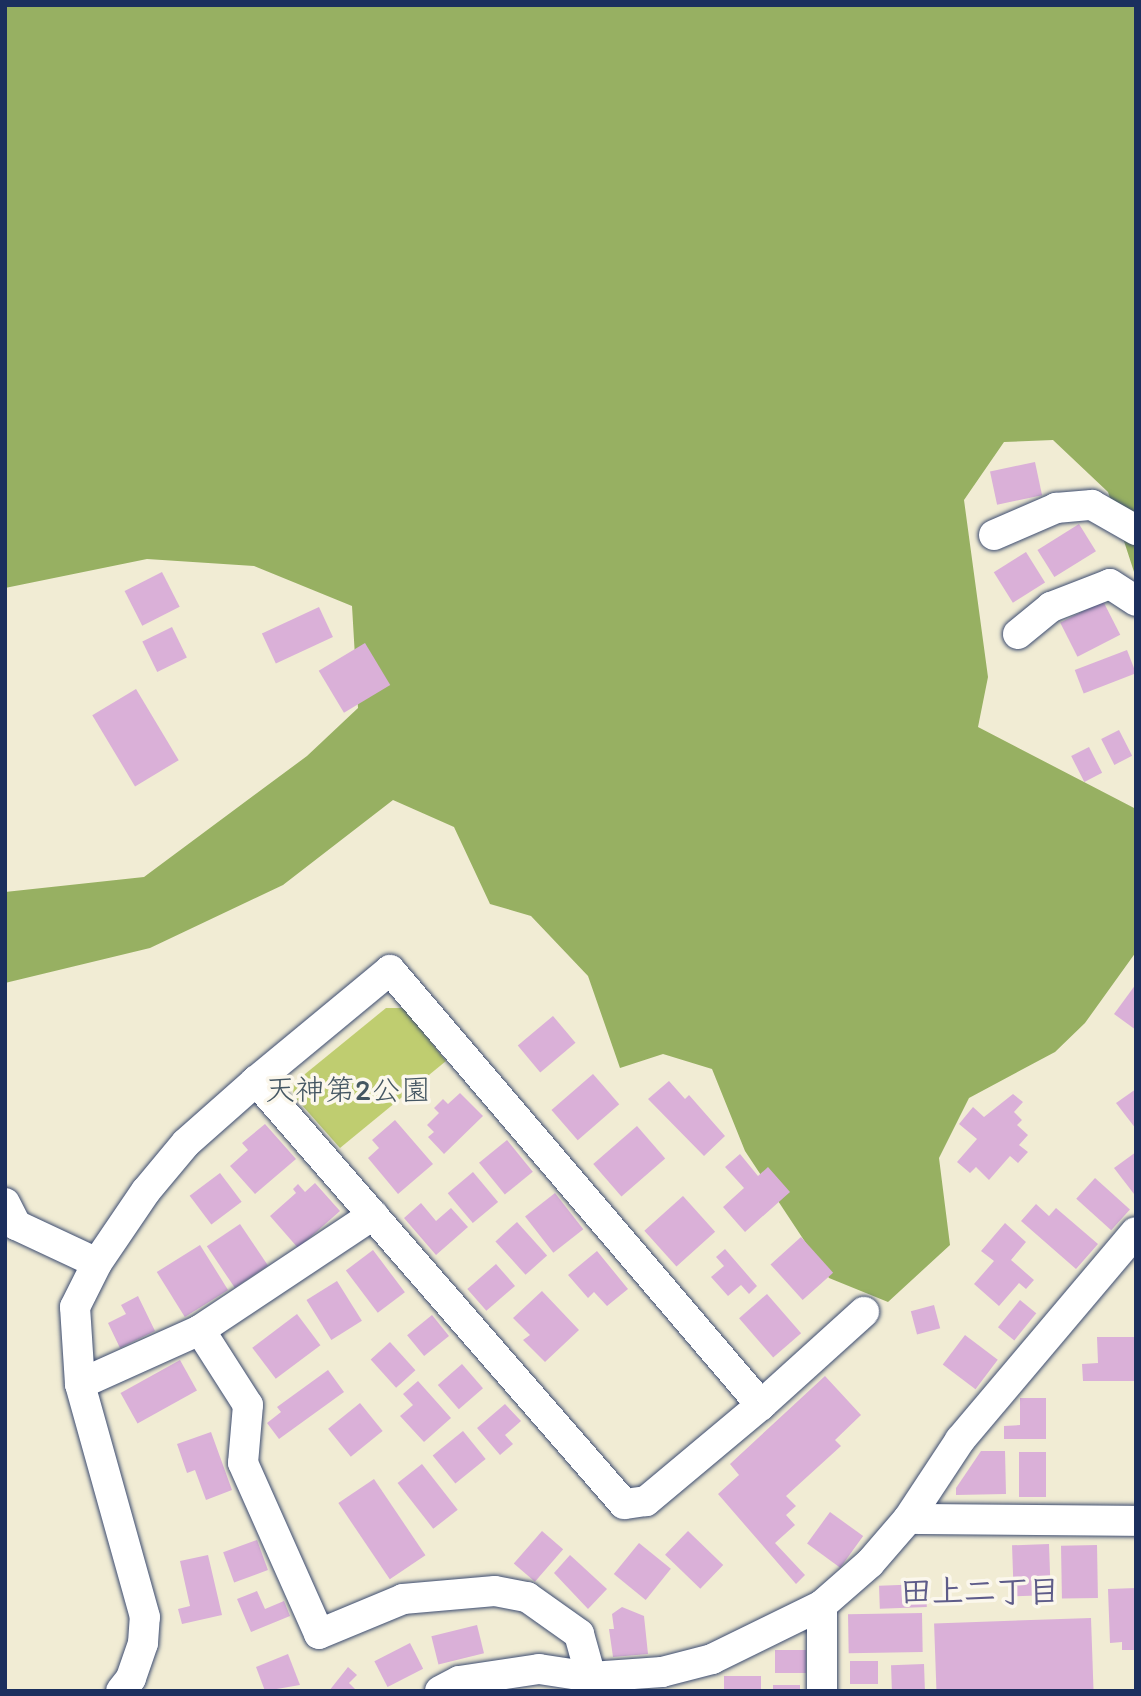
<!DOCTYPE html>
<meta charset="utf-8">
<style>
body{margin:0}
#map{position:relative;width:1141px;height:1696px;overflow:hidden;background:#f1ecd4;font-family:Itim,"Klee One",sans-serif}
div>[style]{position:absolute}
.green>*{inset:0;background:#bfcd70}
.forest>*{inset:0;background:#97b062}
.building>*{inset:0;background:#dab0d8;transform-origin:0 0}
.roads{filter:drop-shadow(0 0 2px #3b4b70) drop-shadow(0 0 2px #3b4b70)}
.street>*{height:30px;margin:-15px;padding:0 15px;transform-origin:15px;border-radius:15px;background:#fff}
span{translate:-50% -50%;white-space:nowrap;text-align:center;line-height:1.15;-webkit-text-stroke:7px #fbf7ec;paint-order:stroke}
.park-label{font-size:30px;color:#445662}
.neighbourhood-label{font-size:32px;color:#5e5c89;font-weight:700}
.frame{position:absolute;inset:0;border:7px solid #1b2f5e;pointer-events:none}
</style>
<div id="map">
<div class="green">
<i style="clip-path:polygon(386px 1008px,404px 1008px,446px 1061px,340px 1148px,293px 1095px,294px 1083px)"></i>
</div>
<div class="forest">
<i style="clip-path:polygon(5px 5px,1136px 5px,1136px 578px,1108px 492px,1053px 440px,1004px 442px,964px 500px,988px 677px,978px 727px,1136px 809px,1136px 952px,1085px 1023px,1055px 1052px,969px 1098px,939px 1158px,950px 1245px,888px 1302px,829px 1278px,745px 1151px,712px 1069px,663px 1054px,620px 1068px,588px 976px,531px 916px,490px 904px,454px 827px,393px 800px,283px 885px,150px 948px,5px 983px,5px 892px,144px 877px,307px 756px,358px 708px,352px 606px,254px 566px,147px 559px,5px 588px)"></i>
</div>
<div class="building">
<i style="left:1035px;top:462px;width:34px;height:46px;rotate:78deg"></i>
<i style="left:1079px;top:524px;width:32px;height:49px;rotate:58deg"></i>
<i style="left:1026px;top:552px;width:36px;height:38px;rotate:58deg"></i>
<i style="left:162px;top:572px;width:39px;height:42px;rotate:63deg"></i>
<i style="left:1103px;top:601px;width:38px;height:48px;rotate:63deg"></i>
<i style="left:319px;top:607px;width:33px;height:63px;rotate:65deg"></i>
<i style="left:172px;top:627px;width:34px;height:33px;rotate:64deg"></i>
<i style="left:365px;top:643px;width:49px;height:54px;rotate:59deg"></i>
<i style="left:1127px;top:650px;width:25px;height:56px;rotate:69deg"></i>
<i style="left:136px;top:689px;width:83px;height:51px;rotate:59deg"></i>
<i style="left:1119px;top:730px;width:29px;height:20px;rotate:63deg"></i>
<i style="left:1089px;top:747px;width:29px;height:20px;rotate:63deg"></i>
<i style="clip-path:polygon(1136px 984px,1136px 1030px,1114px 1014px)"></i>
<i style="left:553px;top:1016px;width:35px;height:46px;rotate:50deg"></i>
<i style="left:593px;top:1074px;width:40px;height:55px;rotate:49deg"></i>
<i style="clip-path:polygon(669px 1081px,685px 1099px,689px 1095px,725px 1136px,704px 1156px,648px 1099px)"></i>
<i style="clip-path:polygon(1136px 1089px,1136px 1129px,1116px 1103px)"></i>
<i style="clip-path:polygon(460px 1093px,483px 1116px,444px 1154px,428px 1137px,434px 1132px,427px 1125px,439px 1113px,434px 1108px,443px 1099px,448px 1104px)"></i>
<i style="clip-path:polygon(1013px 1094px,1023px 1102px,1014px 1112px,1022px 1120px,1017px 1125px,1028px 1135px,1019px 1145px,1028px 1152px,1018px 1163px,1010px 1156px,989px 1180px,976px 1167px,970px 1173px,957px 1162px,977px 1139px,959px 1124px,973px 1107px,984px 1117px)"></i>
<i style="clip-path:polygon(395px 1120px,433px 1164px,398px 1194px,368px 1158px,379px 1148px,372px 1140px)"></i>
<i style="clip-path:polygon(265px 1124px,296px 1159px,255px 1194px,230px 1166px,248px 1150px,242px 1143px)"></i>
<i style="left:637px;top:1126px;width:43px;height:58px;rotate:49deg"></i>
<i style="left:507px;top:1140px;width:41px;height:36px;rotate:51deg"></i>
<i style="clip-path:polygon(1136px 1152px,1136px 1192px,1134px 1194px,1114px 1168px)"></i>
<i style="clip-path:polygon(740px 1154px,758px 1176px,768px 1167px,790px 1192px,745px 1232px,723px 1207px,744px 1188px,725px 1167px)"></i>
<i style="left:473px;top:1172px;width:39px;height:33px;rotate:50deg"></i>
<i style="left:220px;top:1173px;width:36px;height:38px;rotate:53deg"></i>
<i style="left:1095px;top:1178px;width:47px;height:28px;rotate:42deg"></i>
<i style="clip-path:polygon(315px 1183px,340px 1211px,298px 1248px,270px 1216px,296px 1193px,293px 1189px,298px 1184px,305px 1192px)"></i>
<i style="left:555px;top:1193px;width:46px;height:38px;rotate:52deg"></i>
<i style="left:683px;top:1196px;width:48px;height:52px;rotate:48deg"></i>
<i style="clip-path:polygon(421px 1203px,436px 1221px,451px 1208px,468px 1227px,436px 1255px,404px 1218px)"></i>
<i style="clip-path:polygon(1036px 1204px,1049px 1216px,1056px 1208px,1098px 1244px,1076px 1269px,1021px 1221px)"></i>
<i style="left:517px;top:1222px;width:45px;height:29px;rotate:48deg"></i>
<i style="clip-path:polygon(1005px 1223px,1026px 1242px,1011px 1260px,1034px 1280px,1026px 1289px,1019px 1283px,999px 1306px,974px 1284px,994px 1261px,981px 1251px)"></i>
<i style="left:240px;top:1224px;width:50px;height:40px;rotate:56deg"></i>
<i style="left:801px;top:1237px;width:48px;height:41px;rotate:48deg"></i>
<i style="left:200px;top:1245px;width:53px;height:51px;rotate:58deg"></i>
<i style="clip-path:polygon(725px 1249px,757px 1286px,749px 1294px,741px 1285px,728px 1296px,711px 1277px,724px 1266px,716px 1257px)"></i>
<i style="left:373px;top:1250px;width:53px;height:34px;rotate:53deg"></i>
<i style="clip-path:polygon(597px 1251px,628px 1289px,607px 1306px,594px 1292px,588px 1298px,568px 1275px)"></i>
<i style="left:496px;top:1264px;width:29px;height:38px;rotate:49deg"></i>
<i style="left:337px;top:1281px;width:47px;height:36px;rotate:58deg"></i>
<i style="clip-path:polygon(542px 1291px,579px 1330px,545px 1362px,523px 1340px,530px 1335px,513px 1318px)"></i>
<i style="left:767px;top:1294px;width:52px;height:37px;rotate:49deg"></i>
<i style="clip-path:polygon(138px 1296px,155px 1331px,120px 1348px,108px 1323px,126px 1314px,121px 1305px)"></i>
<i style="left:1020px;top:1300px;width:21px;height:35px;rotate:39deg"></i>
<i style="left:934px;top:1305px;width:24px;height:24px;rotate:75deg"></i>
<i style="left:297px;top:1314px;width:39px;height:56px;rotate:53deg"></i>
<i style="left:432px;top:1315px;width:27px;height:32px;rotate:51deg"></i>
<i style="left:965px;top:1335px;width:41px;height:37px;rotate:37deg"></i>
<i style="clip-path:polygon(1097px 1337px,1136px 1337px,1136px 1381px,1083px 1381px,1082px 1364px,1098px 1363px)"></i>
<i style="left:390px;top:1342px;width:38px;height:26px;rotate:48deg"></i>
<i style="left:180px;top:1360px;width:35px;height:68px;rotate:61deg"></i>
<i style="left:462px;top:1364px;width:32px;height:32px;rotate:49deg"></i>
<i style="clip-path:polygon(328px 1370px,344px 1392px,279px 1439px,267px 1423px,281px 1412px,277px 1407px)"></i>
<i style="clip-path:polygon(825px 1376px,861px 1415px,835px 1440px,841px 1446px,786px 1496px,796px 1506px,786px 1515px,795px 1525px,775px 1543px,805px 1575px,796px 1584px,718px 1494px,739px 1475px,730px 1464px)"></i>
<i style="clip-path:polygon(418px 1381px,451px 1418px,424px 1442px,400px 1416px,413px 1405px,403px 1394px)"></i>
<i style="clip-path:polygon(1020px 1398px,1046px 1398px,1046px 1439px,1004px 1439px,1004px 1426px,1020px 1425px)"></i>
<i style="left:360px;top:1403px;width:36px;height:41px;rotate:51deg"></i>
<i style="clip-path:polygon(505px 1404px,521px 1421px,505px 1435px,513px 1444px,500px 1455px,477px 1428px)"></i>
<i style="left:463px;top:1431px;width:36px;height:39px;rotate:51deg"></i>
<i style="clip-path:polygon(211px 1432px,232px 1490px,206px 1500px,195px 1470px,187px 1473px,177px 1444px)"></i>
<i style="clip-path:polygon(981px 1451px,1005px 1451px,1006px 1494px,956px 1495px,956px 1488px)"></i>
<i style="left:1019px;top:1452px;width:27px;height:45px"></i>
<i style="left:422px;top:1464px;width:58px;height:31px;rotate:52deg"></i>
<i style="left:374px;top:1479px;width:92px;height:43px;rotate:56deg"></i>
<i style="left:830px;top:1512px;width:41px;height:39px;rotate:36deg"></i>
<i style="left:542px;top:1531px;width:28px;height:43px;rotate:41deg"></i>
<i style="left:688px;top:1531px;width:49px;height:33px;rotate:44deg"></i>
<i style="left:257px;top:1540px;width:32px;height:36px;rotate:70deg"></i>
<i style="left:639px;top:1543px;width:41px;height:40px;rotate:39deg"></i>
<i style="left:1049px;top:1544px;width:51px;height:37px;rotate:88deg"></i>
<i style="left:1097px;top:1545px;width:53px;height:36px;rotate:89deg"></i>
<i style="clip-path:polygon(208px 1555px,222px 1615px,182px 1624px,178px 1609px,190px 1606px,180px 1561px)"></i>
<i style="clip-path:polygon(570px 1555px,607px 1589px,588px 1609px,554px 1573px)"></i>
<i style="left:926px;top:1584px;width:23px;height:47px;rotate:88deg"></i>
<i style="clip-path:polygon(1136px 1588px,1136px 1650px,1122px 1650px,1122px 1642px,1110px 1643px,1108px 1589px)"></i>
<i style="clip-path:polygon(257px 1591px,265px 1609px,284px 1601px,290px 1616px,251px 1632px,237px 1599px)"></i>
<i style="clip-path:polygon(622px 1607px,644px 1616px,648px 1654px,613px 1657px,609px 1629px,614px 1629px,612px 1614px)"></i>
<i style="left:922px;top:1613px;width:39px;height:74px;rotate:89deg"></i>
<i style="left:1091px;top:1618px;width:73px;height:157px;rotate:88deg"></i>
<i style="left:477px;top:1625px;width:29px;height:47px;rotate:76deg"></i>
<i style="left:410px;top:1643px;width:29px;height:40px;rotate:63deg"></i>
<i style="left:775px;top:1650px;width:31px;height:23px"></i>
<i style="clip-path:polygon(288px 1654px,300px 1685px,265px 1691px,256px 1667px)"></i>
<i style="left:878px;top:1661px;width:23px;height:28px;rotate:90deg"></i>
<i style="left:924px;top:1664px;width:27px;height:33px;rotate:88deg"></i>
<i style="clip-path:polygon(348px 1667px,357px 1675px,349px 1683px,357px 1691px,329px 1691px)"></i>
<i style="left:761px;top:1676px;width:15px;height:37px;rotate:90deg"></i>
<i style="left:773px;top:1685px;width:27px;height:6px"></i>
</div>
<div class="roads">
<div class="street">
<i style="left:994px;top:535px;width:68px;rotate:-23.5deg"></i>
<i style="left:1056px;top:508px;width:36px;rotate:-5deg"></i>
<i style="left:1092px;top:505px;width:51px;rotate:29.6deg"></i>
<i style="left:1018px;top:634px;width:43px;rotate:-39.3deg"></i>
<i style="left:1051px;top:607px;width:63px;rotate:-21.3deg"></i>
<i style="left:1110px;top:584px;width:31px;rotate:33deg"></i>
<i style="left:5px;top:1203px;width:25px;rotate:63deg"></i>
<i style="left:16px;top:1225px;width:89px;rotate:25.1deg"></i>
<i style="left:200px;top:1330px;width:89px;rotate:57.4deg"></i>
<i style="left:248px;top:1405px;width:58px;rotate:94.9deg"></i>
<i style="left:243px;top:1463px;width:187px;rotate:66deg"></i>
<i style="left:319px;top:1634px;width:91px;rotate:-22.6deg"></i>
<i style="left:403px;top:1599px;width:92px;rotate:-5deg"></i>
<i style="left:495px;top:1591px;width:33px;rotate:11deg"></i>
<i style="left:527px;top:1597px;width:64px;rotate:35.4deg"></i>
<i style="left:579px;top:1634px;width:45px;rotate:74.4deg"></i>
<i style="left:80px;top:1384px;width:132px;rotate:-24.2deg"></i>
<i style="left:200px;top:1330px;width:208px;rotate:-33.6deg"></i>
<i style="left:761px;top:1405px;width:139px;rotate:-42.1deg"></i>
<i style="left:908px;top:1519px;width:228px;rotate:0.5deg"></i>
<i style="left:822px;top:1605px;width:86px;rotate:90deg"></i>
<i style="left:121px;top:1691px;width:16px;rotate:-52deg"></i>
<i style="left:131px;top:1678px;width:37px;rotate:-71deg"></i>
<i style="left:143px;top:1643px;width:26px;rotate:-86deg"></i>
<i style="left:145px;top:1617px;width:242px;rotate:-105.6deg"></i>
<i style="left:80px;top:1384px;width:77px;rotate:-93.7deg"></i>
<i style="left:75px;top:1307px;width:49px;rotate:-63.4deg"></i>
<i style="left:97px;top:1263px;width:87px;rotate:-55.8deg"></i>
<i style="left:146px;top:1191px;width:62px;rotate:-50.2deg"></i>
<i style="left:186px;top:1143px;width:94px;rotate:-41.5deg"></i>
<i style="left:256px;top:1081px;width:174px;rotate:-39.6deg"></i>
<i style="left:390px;top:970px;width:572px;rotate:49.54deg"></i>
<i style="left:761px;top:1405px;width:150px;rotate:140.1deg"></i>
<i style="left:646px;top:1501px;width:22px;rotate:172deg"></i>
<i style="left:624px;top:1504px;width:561px;rotate:-131.02deg"></i>
<i style="left:440px;top:1691px;width:21px;rotate:-28deg"></i>
<i style="left:459px;top:1681px;width:81px;rotate:-8.5deg"></i>
<i style="left:539px;top:1669px;width:53px;rotate:8.7deg"></i>
<i style="left:591px;top:1677px;width:71px;rotate:-4deg"></i>
<i style="left:662px;top:1672px;width:52px;rotate:-14.6deg"></i>
<i style="left:712px;top:1659px;width:123px;rotate:-26.1deg"></i>
<i style="left:822px;top:1605px;width:64px;rotate:-41.2deg"></i>
<i style="left:870px;top:1563px;width:58px;rotate:-49.2deg"></i>
<i style="left:908px;top:1519px;width:95px;rotate:-56.6deg"></i>
<i style="left:960px;top:1440px;width:272px;rotate:-49.8deg"></i>
</div>
</div>
<div class="park-label">
<span style="left:348px;top:1090px">天神第2公園</span>
</div>
<div class="neighbourhood-label">
<span style="left:980px;top:1591px">田上二丁目</span>
</div>
<div class="frame"></div>
</div>
